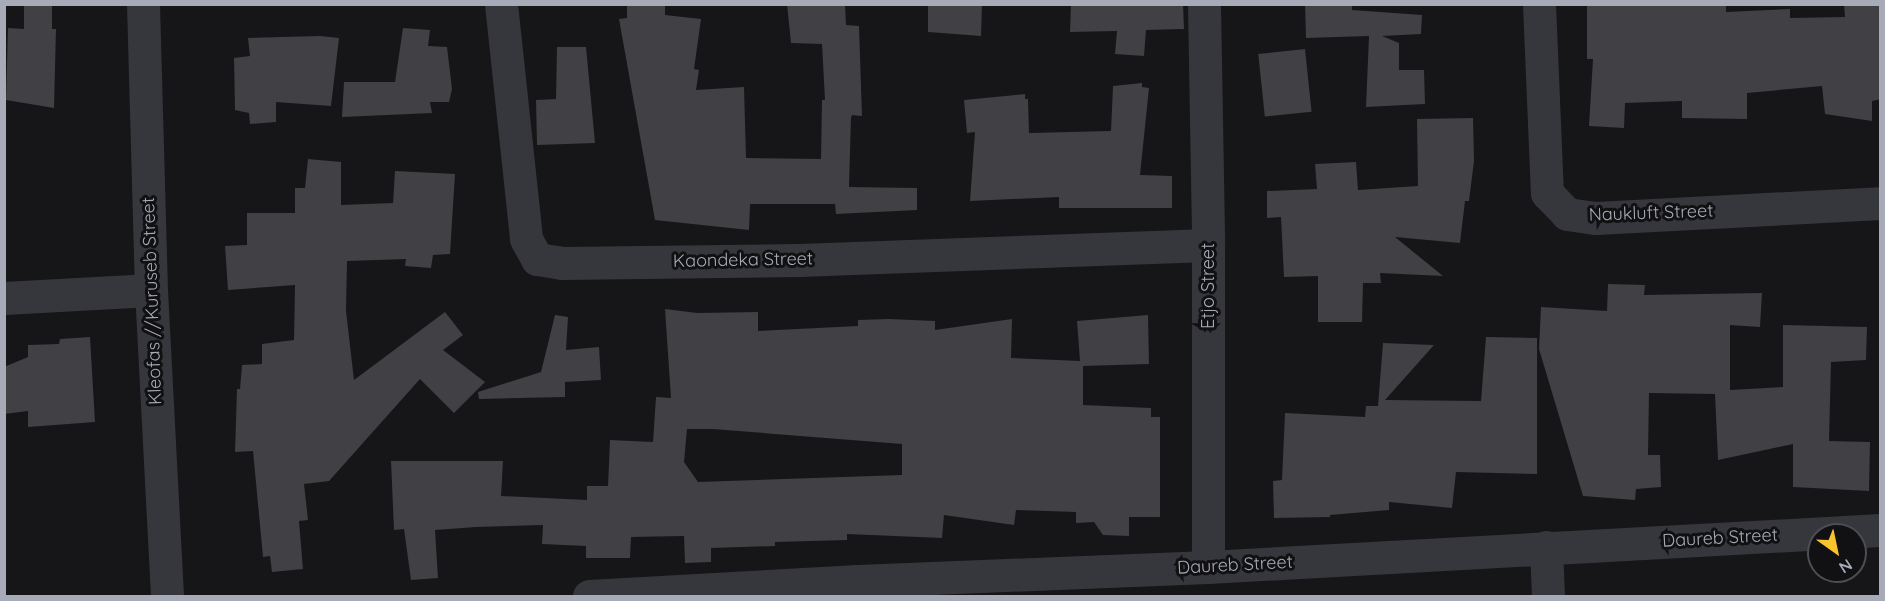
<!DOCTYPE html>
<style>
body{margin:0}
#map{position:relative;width:1885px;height:601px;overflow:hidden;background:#161517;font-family:Quicksand,sans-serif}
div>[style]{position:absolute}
.building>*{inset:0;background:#404045;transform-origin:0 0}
.minor>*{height:33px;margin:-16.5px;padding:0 16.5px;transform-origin:16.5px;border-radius:16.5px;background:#36373d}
span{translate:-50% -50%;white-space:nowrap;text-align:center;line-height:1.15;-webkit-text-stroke:6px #111012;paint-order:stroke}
.street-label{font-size:18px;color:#a7abb8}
.frame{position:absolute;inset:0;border:6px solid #a7abb8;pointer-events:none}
.north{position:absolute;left:1807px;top:523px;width:60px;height:60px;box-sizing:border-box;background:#111012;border:2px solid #4d4e54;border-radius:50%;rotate:147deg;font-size:16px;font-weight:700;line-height:24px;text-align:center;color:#a7abb8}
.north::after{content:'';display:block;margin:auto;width:21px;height:27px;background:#f8c32d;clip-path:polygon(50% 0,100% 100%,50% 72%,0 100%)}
</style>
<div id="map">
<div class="building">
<i style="clip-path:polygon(24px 4px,52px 4px,52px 29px,56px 29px,54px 108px,6px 100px,8px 28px,24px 29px)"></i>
<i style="clip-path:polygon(627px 4px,665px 4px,665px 15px,701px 19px,694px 69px,699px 70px,696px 90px,744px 87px,746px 158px,821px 159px,822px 100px,825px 100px,822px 44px,791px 43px,787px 4px,845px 4px,846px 25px,859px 26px,862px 116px,852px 115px,851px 118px,849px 187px,917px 188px,917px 210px,836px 214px,835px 204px,750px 204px,749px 230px,655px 220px,619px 19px,627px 18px)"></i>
<i style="clip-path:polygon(928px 4px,982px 4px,981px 36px,928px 32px)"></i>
<i style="clip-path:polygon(1071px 4px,1183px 4px,1184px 29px,1146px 30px,1144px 56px,1115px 54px,1117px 31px,1070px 32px)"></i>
<i style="clip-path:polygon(1305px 4px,1352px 4px,1352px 10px,1422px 15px,1421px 34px,1382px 36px,1399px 43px,1399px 70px,1424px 70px,1425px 104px,1366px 107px,1369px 36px,1306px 38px)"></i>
<i style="clip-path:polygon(1587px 4px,1726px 4px,1726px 12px,1790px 9px,1790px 18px,1845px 17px,1844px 4px,1881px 4px,1881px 99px,1872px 101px,1872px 121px,1825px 114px,1822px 86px,1747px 93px,1747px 119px,1682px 118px,1682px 101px,1625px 103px,1624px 128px,1589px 126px,1593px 59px,1587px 59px)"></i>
<i style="clip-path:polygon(403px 28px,430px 30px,428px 46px,447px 47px,452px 89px,449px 102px,430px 102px,432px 113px,342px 117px,344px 82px,395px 82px)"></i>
<i style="clip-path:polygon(320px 36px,339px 38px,331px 106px,276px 102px,276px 122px,250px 124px,249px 113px,235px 110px,234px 58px,250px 56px,248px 38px)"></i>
<i style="clip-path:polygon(557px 47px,586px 47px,595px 143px,537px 145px,536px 100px,556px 99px)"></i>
<i style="left:1305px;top:49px;width:63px;height:47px;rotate:84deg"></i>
<i style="clip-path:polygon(1142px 83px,1142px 87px,1149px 88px,1140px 175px,1172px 176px,1172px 208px,1059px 208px,1059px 197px,970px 201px,975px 132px,967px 133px,964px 100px,1025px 94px,1025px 99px,1028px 99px,1029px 133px,1111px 131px,1113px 86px)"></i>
<i style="clip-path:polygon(1473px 118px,1474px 161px,1469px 201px,1465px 201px,1460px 243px,1395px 237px,1443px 276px,1380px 273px,1381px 283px,1363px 283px,1362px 322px,1318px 322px,1318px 276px,1284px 277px,1281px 217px,1267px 218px,1267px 191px,1317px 189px,1315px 164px,1356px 162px,1358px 190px,1418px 186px,1417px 119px)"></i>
<i style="clip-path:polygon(308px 159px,341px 162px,341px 205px,393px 203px,395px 171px,455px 174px,450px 254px,433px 255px,431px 268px,405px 266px,406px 259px,347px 261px,346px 311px,354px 380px,445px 312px,463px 335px,443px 350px,485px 382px,454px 413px,420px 379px,329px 481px,304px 484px,308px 520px,299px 521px,303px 569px,272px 572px,270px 556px,263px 557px,253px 451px,235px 452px,237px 389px,240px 389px,242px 365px,262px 364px,262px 344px,294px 340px,295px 285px,228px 290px,225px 246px,247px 245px,247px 213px,295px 213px,295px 188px,305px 188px)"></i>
<i style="clip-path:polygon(1608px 284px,1645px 285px,1644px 295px,1762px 293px,1760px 327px,1730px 325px,1730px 390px,1783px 387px,1783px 325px,1867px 327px,1866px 360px,1831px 362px,1829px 441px,1870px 442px,1869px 491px,1793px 487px,1793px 444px,1718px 460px,1715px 394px,1649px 393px,1648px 455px,1660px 455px,1661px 487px,1636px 489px,1635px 500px,1583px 496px,1539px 349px,1541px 307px,1607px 311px)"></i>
<i style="clip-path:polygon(evenodd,665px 309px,697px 313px,758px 312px,758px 331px,858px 326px,858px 320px,889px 319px,935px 321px,935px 330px,1012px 319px,1011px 358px,1080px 361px,1077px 321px,1148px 315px,1149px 364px,1083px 366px,1083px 405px,1151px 408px,1151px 417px,1160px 417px,1160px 517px,1129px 517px,1129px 536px,1103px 535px,1094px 522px,1076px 523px,1076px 512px,1016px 510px,1014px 525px,944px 515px,942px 538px,847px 534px,847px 540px,775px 542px,775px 546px,711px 548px,711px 562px,685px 563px,684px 536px,631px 537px,630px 558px,586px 558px,586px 546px,542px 544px,543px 525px,476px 527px,435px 530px,438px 578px,411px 580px,404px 529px,394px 530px,391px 461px,503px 461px,501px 496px,587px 500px,587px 486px,608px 486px,610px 440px,653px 442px,656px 397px,671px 398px,665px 309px,687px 429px,713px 429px,902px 444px,902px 475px,698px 482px,684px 462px,687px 429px)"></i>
<i style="clip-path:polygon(555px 315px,568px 317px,566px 350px,599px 347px,601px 380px,565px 382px,565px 397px,479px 399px,478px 392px,541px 372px)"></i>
<i style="clip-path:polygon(90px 337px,95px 422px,28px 427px,28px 411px,4px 414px,4px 367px,28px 357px,28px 345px,59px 344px,60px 339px)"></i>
<i style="clip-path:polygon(1486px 337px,1537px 338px,1537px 474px,1456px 472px,1452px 508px,1389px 502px,1389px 510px,1330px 515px,1330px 517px,1274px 518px,1273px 481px,1282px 480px,1285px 413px,1365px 417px,1366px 406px,1378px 406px,1383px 343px,1434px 345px,1385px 400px,1481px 401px)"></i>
</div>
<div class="minor">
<i style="left:143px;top:4px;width:286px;rotate:88.4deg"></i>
<i style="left:151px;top:290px;width:306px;rotate:87deg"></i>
<i style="left:501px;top:4px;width:236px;rotate:83.9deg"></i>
<i style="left:526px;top:239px;width:23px;rotate:61deg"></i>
<i style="left:537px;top:259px;width:25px;rotate:9deg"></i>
<i style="left:562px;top:263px;width:237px;rotate:-0.7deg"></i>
<i style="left:799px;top:260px;width:409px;rotate:-2.1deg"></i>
<i style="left:1204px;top:4px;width:241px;rotate:89deg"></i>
<i style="left:1208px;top:245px;width:322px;rotate:90deg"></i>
<i style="left:1539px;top:4px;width:189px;rotate:87.6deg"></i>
<i style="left:1547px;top:193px;width:29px;rotate:46deg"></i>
<i style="left:1567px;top:214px;width:29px;rotate:8deg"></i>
<i style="left:1596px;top:218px;width:284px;rotate:-3deg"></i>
<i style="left:4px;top:298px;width:147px;rotate:-3.1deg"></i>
<i style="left:1546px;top:547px;width:49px;rotate:87.7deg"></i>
<i style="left:589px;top:596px;width:269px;rotate:-3.2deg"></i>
<i style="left:858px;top:581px;width:350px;rotate:-2.3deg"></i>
<i style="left:1208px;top:567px;width:673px;rotate:-3.15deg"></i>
</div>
<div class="street-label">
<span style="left:1651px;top:213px;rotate:-2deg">Naukluft Street</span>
<span style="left:743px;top:260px;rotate:-1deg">Kaondeka Street</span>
<span style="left:1208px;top:286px;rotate:-90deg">Etjo Street</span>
<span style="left:152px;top:301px;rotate:-92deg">Kleofas //Kuruseb Street</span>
<span style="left:1720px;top:538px;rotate:-3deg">Daureb Street</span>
<span style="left:1235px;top:565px;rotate:-3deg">Daureb Street</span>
</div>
<div class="frame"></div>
<div class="north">N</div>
</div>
